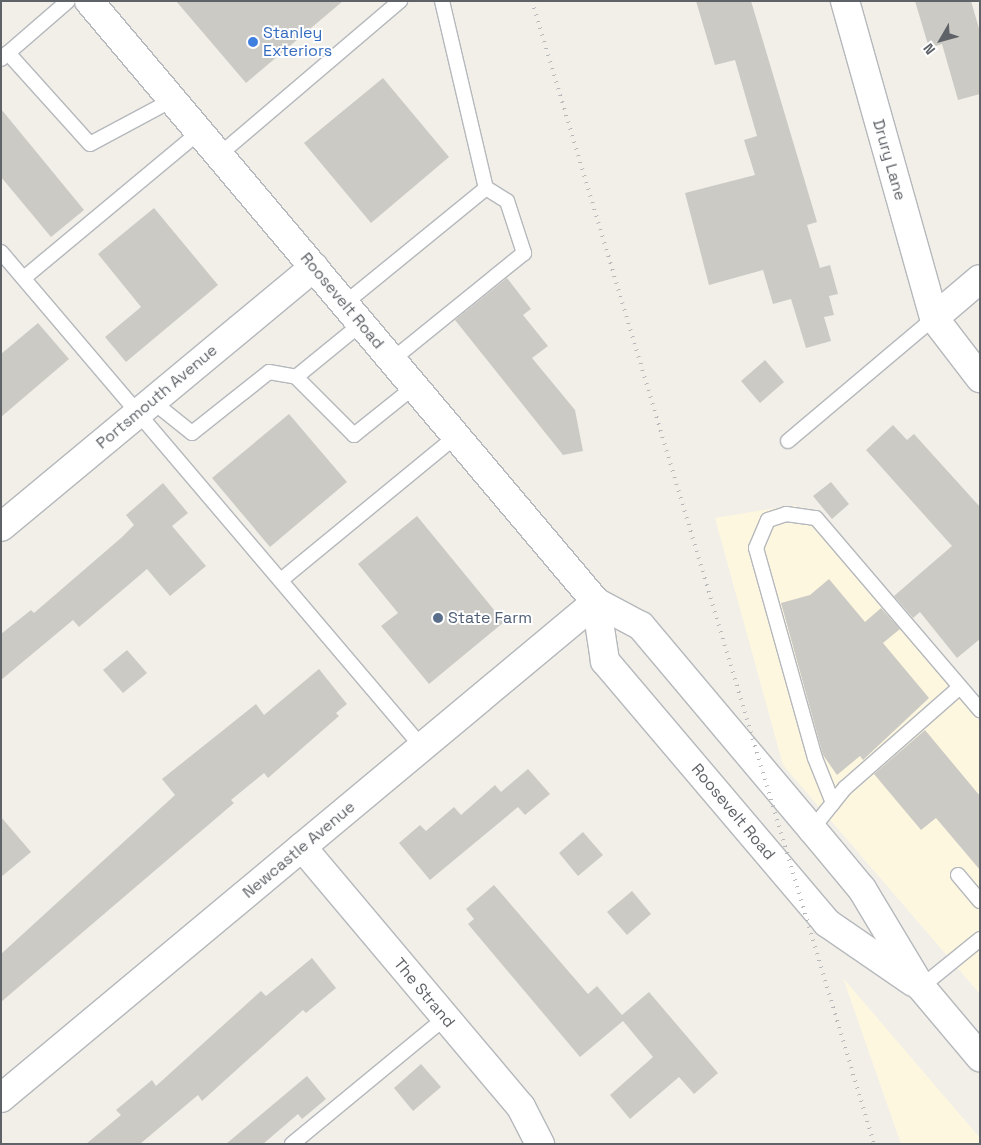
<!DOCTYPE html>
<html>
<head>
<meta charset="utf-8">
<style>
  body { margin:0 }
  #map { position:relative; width:981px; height:1145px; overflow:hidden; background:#f1efe8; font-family:"Space Grotesk",sans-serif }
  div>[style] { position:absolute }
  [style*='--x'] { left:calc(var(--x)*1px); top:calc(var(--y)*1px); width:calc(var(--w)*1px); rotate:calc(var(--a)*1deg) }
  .commercial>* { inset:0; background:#fef7e0 }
  .building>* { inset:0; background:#cccac5 }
  .roads { filter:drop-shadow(1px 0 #b5b8bc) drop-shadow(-1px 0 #b5b8bc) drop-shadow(0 1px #b5b8bc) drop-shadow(0 -1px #b5b8bc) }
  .service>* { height:14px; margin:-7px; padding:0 7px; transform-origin:7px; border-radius:7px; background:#fff }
  .minor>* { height:28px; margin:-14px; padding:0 14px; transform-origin:14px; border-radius:14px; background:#fff }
  .secondary>* { height:28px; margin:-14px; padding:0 14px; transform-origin:14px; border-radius:14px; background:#fff }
  .rail>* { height:4px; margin-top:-2px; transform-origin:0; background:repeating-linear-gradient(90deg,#b6b7b8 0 1px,transparent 0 7px) }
  .dots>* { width:14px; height:14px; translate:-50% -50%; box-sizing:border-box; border:2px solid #fff; border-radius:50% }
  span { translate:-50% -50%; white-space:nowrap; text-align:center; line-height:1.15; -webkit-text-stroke:4px #fff; paint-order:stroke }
  .shop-label { font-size:16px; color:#366cbe }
  .left { translate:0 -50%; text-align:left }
  .street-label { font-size:16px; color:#5f6368 }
  .service-label { font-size:16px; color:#4e5e75 }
  .frame { position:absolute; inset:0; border:2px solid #5f6368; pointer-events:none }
  .north { position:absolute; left:916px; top:15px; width:50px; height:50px; -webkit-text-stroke:4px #fff; paint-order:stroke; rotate:232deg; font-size:14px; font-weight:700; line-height:20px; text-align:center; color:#5f6368 }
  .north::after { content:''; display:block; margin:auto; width:18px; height:22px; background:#5f6368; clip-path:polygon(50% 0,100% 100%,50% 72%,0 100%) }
</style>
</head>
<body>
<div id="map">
  <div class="commercial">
    <div style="clip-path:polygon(795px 505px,980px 722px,980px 994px,783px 765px,715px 518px)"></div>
    <div style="clip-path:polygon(843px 978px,980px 1138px,980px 1144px,901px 1144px)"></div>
  </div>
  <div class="building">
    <div style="clip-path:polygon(176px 1px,343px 1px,246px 83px)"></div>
    <div style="clip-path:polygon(696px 1px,751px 1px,817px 222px,807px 225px,820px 268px,830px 265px,838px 294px,829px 296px,834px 315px,824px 317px,831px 341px,806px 348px,791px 299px,773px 304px,763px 270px,709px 285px,685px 193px,755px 175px,744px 140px,757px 136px,735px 60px,715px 65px)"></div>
    <div style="clip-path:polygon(915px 1px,971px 1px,980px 32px,980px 94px,958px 100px,942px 44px,929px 48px)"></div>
    <div style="clip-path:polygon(383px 78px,449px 157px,371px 223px,304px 143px)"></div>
    <div style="clip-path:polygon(1px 109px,84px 210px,51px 237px,1px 177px)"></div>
    <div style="clip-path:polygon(154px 208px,218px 285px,126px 362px,105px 337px,141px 307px,98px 254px)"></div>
    <div style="clip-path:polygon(507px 278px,531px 309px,523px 315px,548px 346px,532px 358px,575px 410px,583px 451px,563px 455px,455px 320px)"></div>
    <div style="clip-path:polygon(38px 323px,69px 359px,1px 417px,1px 354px)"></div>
    <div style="clip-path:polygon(765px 360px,784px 382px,760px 403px,741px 381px)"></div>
    <div style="clip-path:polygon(289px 414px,347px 482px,270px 547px,212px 478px)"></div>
    <div style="clip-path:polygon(893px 425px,907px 440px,914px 434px,980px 507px,980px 639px,957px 658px,920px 612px,913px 618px,894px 596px,952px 546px,866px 450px)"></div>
    <div style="clip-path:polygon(831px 482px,849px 504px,832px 519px,813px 496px)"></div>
    <div style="clip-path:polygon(163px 483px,188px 513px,172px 526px,206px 566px,170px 596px,147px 569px,79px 627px,73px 620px,1px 680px,1px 634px,31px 610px,34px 613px,121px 538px,134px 525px,126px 515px)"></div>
    <div style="clip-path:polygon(417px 516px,504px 622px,429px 684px,381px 626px,398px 613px,358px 564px)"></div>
    <div style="clip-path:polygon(829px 579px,865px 622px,881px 608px,900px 629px,883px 643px,929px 698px,863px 760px,860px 756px,837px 775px,823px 755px,781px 603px,810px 595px)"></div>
    <div style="clip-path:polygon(127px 650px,147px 673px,123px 693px,103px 670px)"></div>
    <div style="clip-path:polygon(319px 669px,347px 704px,336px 713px,339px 716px,268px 778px,264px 773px,231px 800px,234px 803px,1px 1002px,1px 954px,175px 795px,162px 779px,256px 704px,264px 715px)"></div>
    <div style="clip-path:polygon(925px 730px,980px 796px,980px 870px,936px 818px,921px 830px,874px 774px)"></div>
    <div style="clip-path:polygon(528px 769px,550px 794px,525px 815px,518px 807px,430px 880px,399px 843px,420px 825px,426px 831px,454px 807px,461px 815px,495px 785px,501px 792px)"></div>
    <div style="clip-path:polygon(1px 817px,31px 852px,1px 877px)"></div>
    <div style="clip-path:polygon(583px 832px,603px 855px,578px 876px,559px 853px)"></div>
    <div style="clip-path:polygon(494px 885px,588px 994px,597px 986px,622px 1015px,649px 992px,718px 1073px,694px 1094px,679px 1077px,630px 1119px,610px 1095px,653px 1057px,623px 1021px,580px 1057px,468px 924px,474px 919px,466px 909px)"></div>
    <div style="clip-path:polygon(632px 891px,651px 914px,627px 935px,607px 912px)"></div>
    <div style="clip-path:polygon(312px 958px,336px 988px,306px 1013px,303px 1010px,202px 1101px,198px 1095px,140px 1144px,86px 1144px,121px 1115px,116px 1110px,152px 1080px,156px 1086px,261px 991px,266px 996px)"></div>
    <div style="clip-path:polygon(421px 1064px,441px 1087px,413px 1111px,394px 1088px)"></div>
    <div style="clip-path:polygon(307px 1076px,326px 1099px,302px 1119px,298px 1114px,263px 1144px,226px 1144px)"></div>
  </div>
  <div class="roads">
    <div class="service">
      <div style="--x:442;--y:1;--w:192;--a:76.8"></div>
      <div style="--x:8;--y:53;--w:79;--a:-40.9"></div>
      <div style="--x:1;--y:59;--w:9;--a:-41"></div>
      <div style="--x:8;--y:53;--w:122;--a:48"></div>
      <div style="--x:90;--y:144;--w:93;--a:-28.2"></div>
      <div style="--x:219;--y:155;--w:238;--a:-40.4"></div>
      <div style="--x:1;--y:252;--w:650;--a:49.62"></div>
      <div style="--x:24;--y:278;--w:228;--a:-39.8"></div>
      <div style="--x:344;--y:304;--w:183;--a:-39.2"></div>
      <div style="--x:486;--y:188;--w:25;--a:32"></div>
      <div style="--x:507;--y:201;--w:55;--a:71.9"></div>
      <div style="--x:524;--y:253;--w:170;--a:141"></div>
      <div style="--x:296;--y:377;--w:84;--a:-39.2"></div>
      <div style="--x:152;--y:401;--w:51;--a:38.7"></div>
      <div style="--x:192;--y:433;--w:98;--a:-38.4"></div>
      <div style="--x:269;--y:372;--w:27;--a:10"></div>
      <div style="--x:296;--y:377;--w:82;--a:45"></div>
      <div style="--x:354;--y:435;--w:77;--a:-38.7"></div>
      <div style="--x:788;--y:441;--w:191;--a:-40.1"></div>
      <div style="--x:281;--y:580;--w:227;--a:-39.4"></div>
      <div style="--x:833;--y:803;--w:48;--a:-111.8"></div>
      <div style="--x:815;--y:758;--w:218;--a:-105.7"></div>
      <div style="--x:756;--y:548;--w:30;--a:-67"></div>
      <div style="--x:768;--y:520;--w:19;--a:-18"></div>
      <div style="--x:786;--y:514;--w:30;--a:8"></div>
      <div style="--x:816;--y:518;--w:253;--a:49.5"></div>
      <div style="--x:812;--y:829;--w:53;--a:-51.2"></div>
      <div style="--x:845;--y:788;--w:153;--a:-41.3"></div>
      <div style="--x:958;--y:875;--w:34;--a:50"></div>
      <div style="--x:921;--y:987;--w:76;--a:-39.1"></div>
      <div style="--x:292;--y:1144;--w:198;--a:-39.5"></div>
    </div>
    <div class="minor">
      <div style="--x:845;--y:1;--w:329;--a:74.3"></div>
      <div style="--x:934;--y:318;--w:76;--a:52.5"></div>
      <div style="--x:934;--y:318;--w:60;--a:-40.3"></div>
      <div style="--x:1;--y:527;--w:407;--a:-39.7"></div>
      <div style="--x:302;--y:847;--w:340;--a:49.9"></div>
      <div style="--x:521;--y:1107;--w:42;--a:62.8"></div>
      <div style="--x:1;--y:1098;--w:775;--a:-39.82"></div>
    </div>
    <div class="secondary">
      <div style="--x:89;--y:1;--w:786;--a:49.85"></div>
      <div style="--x:596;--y:602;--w:51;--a:28.1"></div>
      <div style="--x:641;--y:626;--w:265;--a:49.9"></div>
      <div style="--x:812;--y:829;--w:78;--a:50.2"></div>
      <div style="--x:862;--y:889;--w:114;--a:59"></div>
      <div style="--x:921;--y:987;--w:92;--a:49.9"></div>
      <div style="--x:596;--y:602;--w:60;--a:81.3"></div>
      <div style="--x:605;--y:661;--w:343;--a:49.7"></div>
      <div style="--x:827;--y:923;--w:104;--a:34.5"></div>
    </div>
  </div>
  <div class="rail">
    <div style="--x:532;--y:1;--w:1193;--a:73.34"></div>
  </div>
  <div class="dots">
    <div style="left:253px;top:42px;background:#3f7fe0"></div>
    <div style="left:438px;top:618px;background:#5c6f8a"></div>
  </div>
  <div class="shop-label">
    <span class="left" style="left:263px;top:42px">Stanley<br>Exteriors</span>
  </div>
  <div class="street-label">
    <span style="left:889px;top:160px;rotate:74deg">Drury Lane</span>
    <span style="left:342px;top:301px;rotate:50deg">Roosevelt Road</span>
    <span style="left:157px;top:397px;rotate:-40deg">Portsmouth Avenue</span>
    <span style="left:733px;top:812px;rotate:50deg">Roosevelt Road</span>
    <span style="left:299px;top:850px;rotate:-40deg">Newcastle Avenue</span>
    <span style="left:424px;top:993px;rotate:50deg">The Strand</span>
  </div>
  <div class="service-label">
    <span class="left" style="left:448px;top:618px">State Farm</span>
  </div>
  <div class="frame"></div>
  <div class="north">N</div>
</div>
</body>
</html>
